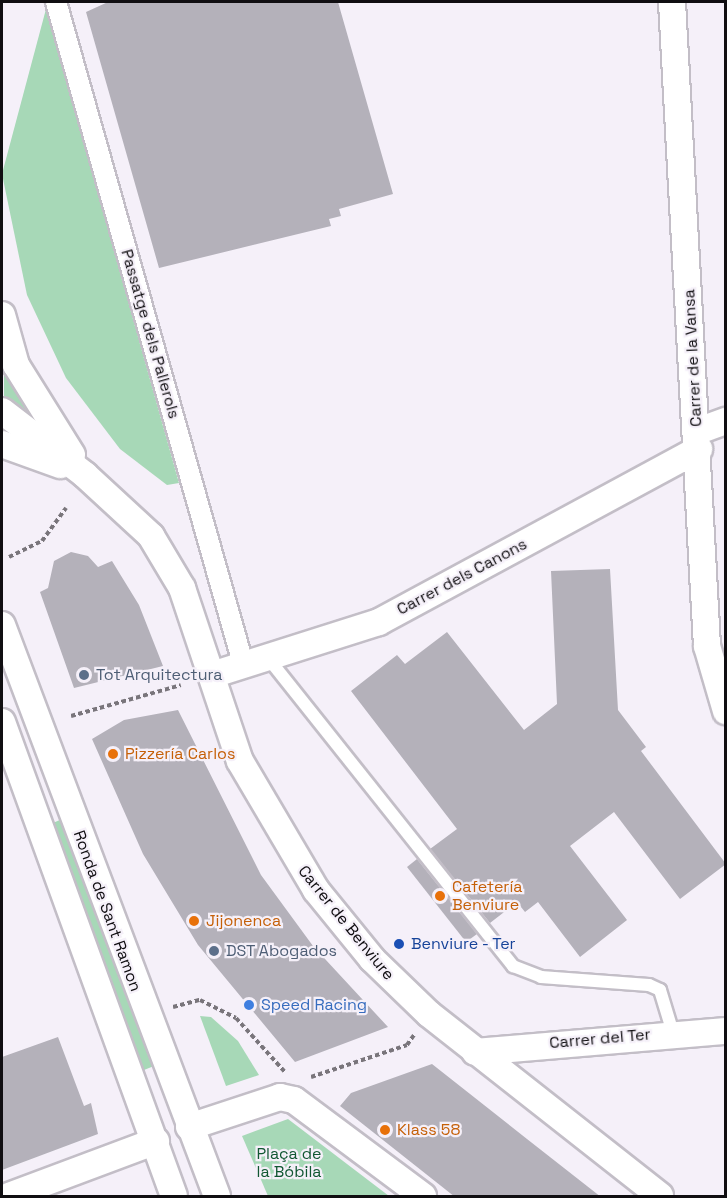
<!DOCTYPE html>
<html>
<head>
<meta charset="utf-8">
<style>
  body { margin:0 }
  #map { position:relative; width:727px; height:1198px; overflow:hidden; background:#f5f0f9; font-family:"Space Grotesk",sans-serif }
  div>[style] { position:absolute }
  [style*='--x'] { left:calc(var(--x)*1px); top:calc(var(--y)*1px); width:calc(var(--w)*1px); rotate:calc(var(--a)*1deg) }
  .green>* { inset:0; background:#a7d8b7 }
  .building>* { inset:0; background:#b4b1ba }
  .path>* { height:4px; margin-top:-2px; transform-origin:0; background:repeating-linear-gradient(90deg,#79757b 0 4.5px,transparent 0 7.5px) }
  .roads { filter:drop-shadow(2px 0 #c3bec7) drop-shadow(-2px 0 #c3bec7) drop-shadow(0 2px #c3bec7) drop-shadow(0 -2px #c3bec7) }
  .service>* { height:12px; margin:-6px; padding:0 6px; transform-origin:6px; border-radius:6px; background:#fff }
  .pedestrian>* { height:20px; margin:-10px; padding:0 10px; transform-origin:10px; border-radius:10px; background:#fff }
  .minor>* { height:26px; margin:-13px; padding:0 13px; transform-origin:13px; border-radius:13px; background:#fff }
  .dots>* { width:16px; height:16px; translate:-50% -50%; box-sizing:border-box; border:3px solid #f5f0f9; border-radius:50% }
  span { translate:-50% -50%; white-space:nowrap; text-align:center; line-height:1.15; -webkit-text-stroke:4.5px #f5f0f9; paint-order:stroke }
  .street-label { font-size:16px; color:#100e11 }
  .service-label { font-size:16px; color:#4e5e75 }
  .left { translate:0 -50%; text-align:left }
  .food-label { font-size:16px; color:#c56008 }
  .transit-label { font-size:16px; color:#164399 }
  .shop-label { font-size:16px; color:#366cbe }
  .park-label { font-size:16px; color:#115732 }
  .frame { position:absolute; inset:0; border:3px solid #100e11; pointer-events:none }
</style>
</head>
<body>
<div id="map">
  <div class="green">
    <div style="clip-path:polygon(46px 9px,179px 483px,167px 485px,120px 449px,66px 378px,27px 295px,2px 174px)"></div>
    <div style="clip-path:polygon(4px 352px,42px 427px,4px 400px)"></div>
    <div style="clip-path:polygon(62px 819px,154px 1066px,144px 1070px,53px 823px)"></div>
    <div style="clip-path:polygon(200px 1016px,211px 1017px,238px 1041px,259px 1075px,226px 1086px)"></div>
    <div style="clip-path:polygon(288px 1119px,389px 1196px,268px 1196px,242px 1136px)"></div>
  </div>
  <div class="building">
    <div style="clip-path:polygon(108px 2px,338px 2px,393px 194px,339px 209px,341px 216px,329px 219px,331px 226px,159px 268px,86px 12px)"></div>
    <div style="clip-path:polygon(71px 552px,88px 556px,98px 567px,112px 561px,139px 605px,163px 666px,74px 688px,40px 592px,48px 588px,54px 561px)"></div>
    <div style="clip-path:polygon(610px 569px,618px 710px,646px 747px,641px 751px,726px 864px,680px 899px,614px 812px,570px 846px,627px 920px,580px 957px,538px 902px,525px 912px,517px 902px,490px 923px,430px 849px,457px 829px,351px 691px,397px 655px,405px 664px,447px 632px,524px 730px,557px 704px,551px 571px)"></div>
    <div style="clip-path:polygon(178px 710px,261px 875px,313px 946px,388px 1027px,295px 1062px,198px 945px,143px 854px,92px 739px,124px 720px)"></div>
    <div style="clip-path:polygon(417px 859px,477px 934px,466px 942px,407px 867px)"></div>
    <div style="clip-path:polygon(58px 1037px,84px 1106px,91px 1103px,98px 1134px,2px 1170px,2px 1057px)"></div>
    <div style="clip-path:polygon(432px 1064px,527px 1139px,601px 1197px,455px 1197px,340px 1106px,351px 1093px)"></div>
  </div>
  <div class="path">
    <div style="--x:9;--y:557;--w:37;--a:-26"></div>
    <div style="--x:42;--y:541;--w:41;--a:-54"></div>
    <div style="--x:71;--y:716;--w:114;--a:-15.7"></div>
    <div style="--x:173;--y:1007;--w:28;--a:-15"></div>
    <div style="--x:200;--y:1000;--w:40;--a:26.6"></div>
    <div style="--x:236;--y:1018;--w:72;--a:47.8"></div>
    <div style="--x:311;--y:1077;--w:101;--a:-18.4"></div>
    <div style="--x:407;--y:1045;--w:12;--a:-55"></div>
  </div>
  <div class="roads">
    <div class="service">
      <div style="--x:268;--y:658;--w:394;--a:51.5"></div>
      <div style="--x:513;--y:966;--w:30;--a:21"></div>
      <div style="--x:541;--y:977;--w:108;--a:4.2"></div>
      <div style="--x:649;--y:985;--w:12;--a:24"></div>
      <div style="--x:660;--y:990;--w:45;--a:73.2"></div>
    </div>
    <div class="pedestrian">
      <div style="--x:56;--y:2;--w:691;--a:74.21"></div>
    </div>
    <div class="minor">
      <div style="--x:672;--y:2;--w:645;--a:86.89"></div>
      <div style="--x:707;--y:646;--w:68;--a:73.7"></div>
      <div style="--x:2;--y:315;--w:52;--a:74.4"></div>
      <div style="--x:16;--y:365;--w:106;--a:58.1"></div>
      <div style="--x:2;--y:411;--w:105;--a:37.6"></div>
      <div style="--x:85;--y:475;--w:90;--a:42.7"></div>
      <div style="--x:151;--y:536;--w:61;--a:59.2"></div>
      <div style="--x:182;--y:588;--w:182;--a:71.5"></div>
      <div style="--x:240;--y:761;--w:150;--a:59.5"></div>
      <div style="--x:316;--y:890;--w:89;--a:50.9"></div>
      <div style="--x:372;--y:959;--w:79;--a:44"></div>
      <div style="--x:429;--y:1014;--w:294;--a:38.2"></div>
      <div style="--x:698;--y:431;--w:30;--a:-20"></div>
      <div style="--x:2;--y:444;--w:62;--a:19.9"></div>
      <div style="--x:2;--y:625;--w:610;--a:69.37"></div>
      <div style="--x:212;--y:675;--w:175;--a:-17.6"></div>
      <div style="--x:379;--y:622;--w:364;--a:-28.4"></div>
      <div style="--x:2;--y:722;--w:504;--a:70.06"></div>
      <div style="--x:475;--y:1052;--w:252;--a:-4.8"></div>
      <div style="--x:189;--y:1127;--w:96;--a:-18.2"></div>
      <div style="--x:280;--y:1097;--w:14;--a:12"></div>
      <div style="--x:294;--y:1100;--w:161;--a:36.7"></div>
      <div style="--x:9;--y:1196;--w:157;--a:-20.5"></div>
    </div>
  </div>
  <div class="dots">
    <div style="left:84px;top:675px;background:#5c6f8a"></div>
    <div style="left:113px;top:754px;background:#e8710a"></div>
    <div style="left:440px;top:896px;background:#e8710a"></div>
    <div style="left:194px;top:921px;background:#e8710a"></div>
    <div style="left:399px;top:944px;background:#1a4fb4"></div>
    <div style="left:214px;top:951px;background:#5c6f8a"></div>
    <div style="left:249px;top:1005px;background:#3f7fe0"></div>
    <div style="left:385px;top:1130px;background:#e8710a"></div>
  </div>
  <div class="street-label">
    <span style="left:150px;top:334px;rotate:74deg">Passatge dels Pallerols</span>
    <span style="left:693px;top:358px;rotate:-93deg">Carrer de la Vansa</span>
    <span style="left:462px;top:577px;rotate:-28deg">Carrer dels Canons</span>
    <span style="left:107px;top:911px;rotate:70deg">Ronda de Sant Ramon</span>
    <span style="left:346px;top:923px;rotate:51deg">Carrer de Benviure</span>
    <span style="left:600px;top:1039px;rotate:-5deg">Carrer del Ter</span>
  </div>
  <div class="service-label">
    <span class="left" style="left:96px;top:675px">Tot Arquitectura</span>
    <span class="left" style="left:226px;top:951px">DST Abogados</span>
  </div>
  <div class="food-label">
    <span class="left" style="left:125px;top:754px">Pizzería Carlos</span>
    <span class="left" style="left:452px;top:896px">Cafetería<br>Benviure</span>
    <span class="left" style="left:206px;top:921px">Jijonenca</span>
    <span class="left" style="left:397px;top:1130px">Klass 58</span>
  </div>
  <div class="transit-label">
    <span class="left" style="left:411px;top:944px">Benviure - Ter</span>
  </div>
  <div class="shop-label">
    <span class="left" style="left:261px;top:1005px">Speed Racing</span>
  </div>
  <div class="park-label">
    <span style="left:289px;top:1163px">Plaça de<br>la Bóbila</span>
  </div>
  <div class="frame"></div>
</div>
</body>
</html>
